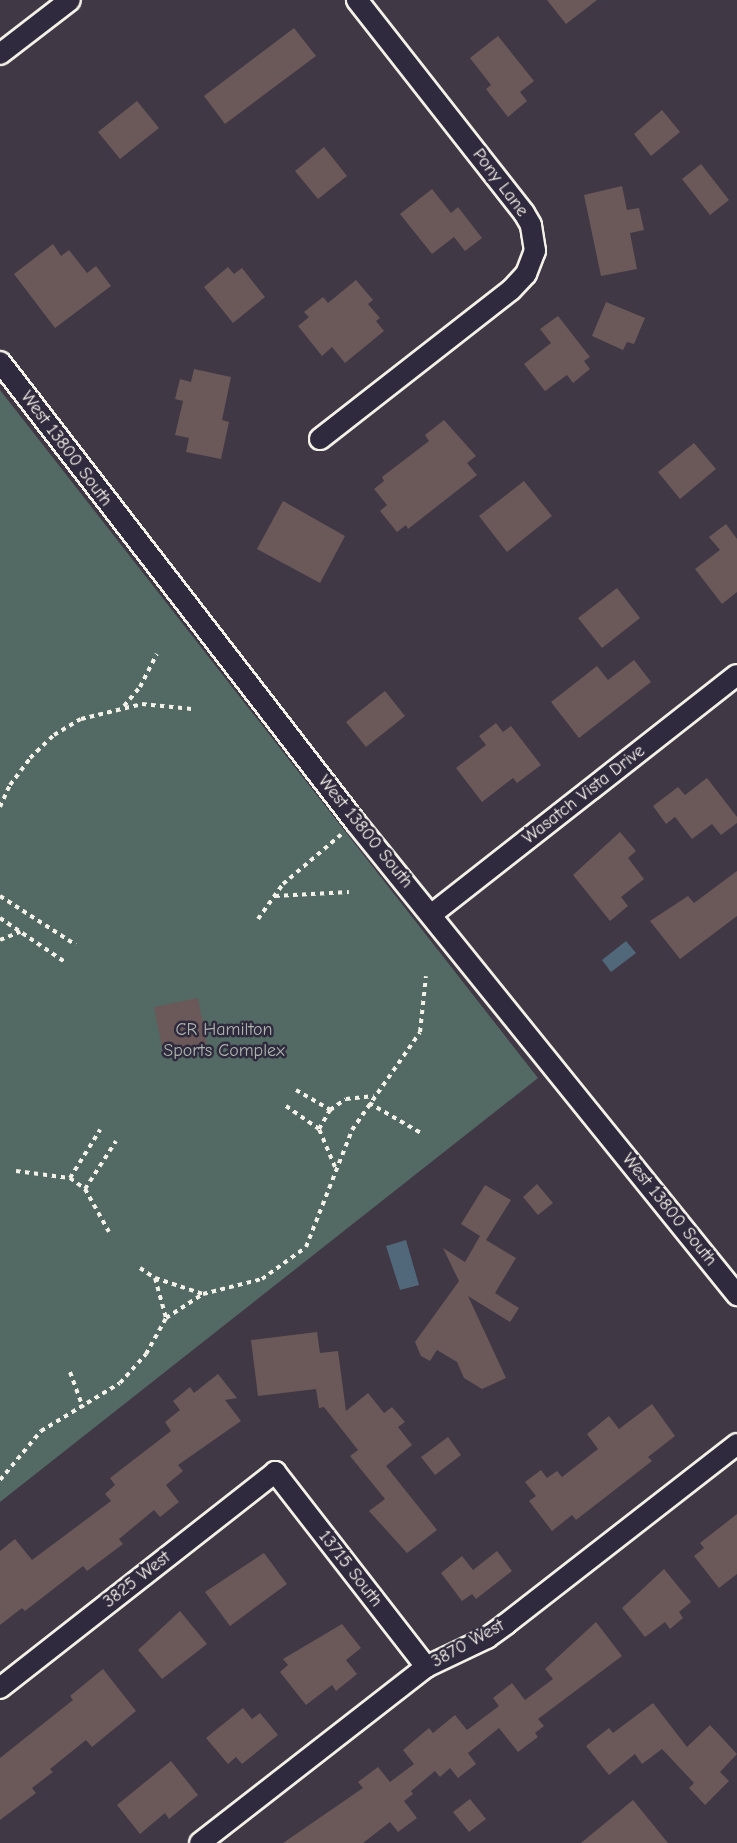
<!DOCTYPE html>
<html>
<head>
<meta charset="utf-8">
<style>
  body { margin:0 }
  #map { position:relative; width:737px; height:1843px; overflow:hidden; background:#413845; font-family:"Comic Neue",sans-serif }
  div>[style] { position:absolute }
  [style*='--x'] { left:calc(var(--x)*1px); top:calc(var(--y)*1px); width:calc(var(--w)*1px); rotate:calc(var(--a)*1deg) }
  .green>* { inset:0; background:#536964 }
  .water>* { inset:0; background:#50687a }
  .building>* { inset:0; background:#6a5958 }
  .path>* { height:4px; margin-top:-2px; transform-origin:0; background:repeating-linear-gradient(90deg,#f4f1e8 0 4.5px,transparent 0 9px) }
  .roads { filter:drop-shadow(2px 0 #f4f1e8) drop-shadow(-2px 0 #f4f1e8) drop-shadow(0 2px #f4f1e8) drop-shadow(0 -2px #f4f1e8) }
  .minor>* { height:20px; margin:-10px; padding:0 10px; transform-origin:10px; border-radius:10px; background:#2f2a3d }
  span { translate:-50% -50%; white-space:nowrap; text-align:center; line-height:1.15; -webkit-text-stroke:5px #2f2a3d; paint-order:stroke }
  .street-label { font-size:18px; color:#f4f1e8 }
  .park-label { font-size:18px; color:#acb4ad }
</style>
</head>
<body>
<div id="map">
  <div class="green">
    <div style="clip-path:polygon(0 390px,538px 1078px,0 1502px)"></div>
  </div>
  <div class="water">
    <div style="clip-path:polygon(626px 941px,636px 953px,611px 972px,602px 960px)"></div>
    <div style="clip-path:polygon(406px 1240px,419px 1285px,400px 1290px,386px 1246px)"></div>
  </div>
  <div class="building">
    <div style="clip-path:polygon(547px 0,597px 0,566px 24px)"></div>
    <div style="clip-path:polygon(294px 28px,316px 56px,225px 124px,204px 96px)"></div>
    <div style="clip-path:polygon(498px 36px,534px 81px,520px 92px,527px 101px,508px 117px,486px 89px,491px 85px,470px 58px)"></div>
    <div style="clip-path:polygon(137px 101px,159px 128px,120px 159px,98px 132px)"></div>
    <div style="clip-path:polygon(662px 110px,680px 132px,651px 156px,634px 134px)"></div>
    <div style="clip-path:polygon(324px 147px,347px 176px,318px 199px,295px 171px)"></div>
    <div style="clip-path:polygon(701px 164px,729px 200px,710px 215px,682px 179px)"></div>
    <div style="clip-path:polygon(622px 186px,627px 210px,639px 208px,644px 230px,630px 233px,637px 269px,601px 276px,584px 195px)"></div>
    <div style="clip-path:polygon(432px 189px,451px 213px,458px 207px,482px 238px,465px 251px,454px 237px,432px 254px,400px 214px)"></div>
    <div style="clip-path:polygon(53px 244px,61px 256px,69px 250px,87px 273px,96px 266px,111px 286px,55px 328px,14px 274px)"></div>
    <div style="clip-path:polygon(228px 267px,234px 274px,242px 268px,265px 297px,233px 323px,204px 287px)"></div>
    <div style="clip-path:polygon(356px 280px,373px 300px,368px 304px,380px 318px,376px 321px,384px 331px,345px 363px,332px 347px,322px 356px,298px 326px,309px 317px,304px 312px,323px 297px,328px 303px)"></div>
    <div style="clip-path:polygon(606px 302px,645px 318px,634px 344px,627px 342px,623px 350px,592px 336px)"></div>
    <div style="clip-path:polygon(558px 316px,590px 357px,584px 361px,590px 369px,573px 383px,567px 375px,545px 391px,524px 364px,551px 343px,540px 329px)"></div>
    <div style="clip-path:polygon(194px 369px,231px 377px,222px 420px,229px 422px,221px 459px,186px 452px,189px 438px,175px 435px,183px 401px,175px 399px,180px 379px,191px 382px)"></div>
    <div style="clip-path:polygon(444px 420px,476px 456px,467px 463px,477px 475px,408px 529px,406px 525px,397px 532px,380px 511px,387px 505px,374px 489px,384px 481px,382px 477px,429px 441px,425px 435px)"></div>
    <div style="clip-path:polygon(694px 443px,716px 469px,680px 499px,658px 472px)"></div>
    <div style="clip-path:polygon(524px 481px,552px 516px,507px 552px,479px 516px)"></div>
    <div style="clip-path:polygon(283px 501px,345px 536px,320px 583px,257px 549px)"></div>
    <div style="clip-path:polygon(726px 524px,737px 539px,737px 592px,722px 604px,695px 569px,720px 550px,709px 537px)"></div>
    <div style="clip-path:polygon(617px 588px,640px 618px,602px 648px,578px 618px)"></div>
    <div style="clip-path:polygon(634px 660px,651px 682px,579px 738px,551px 702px,597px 666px,608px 680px)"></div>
    <div style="clip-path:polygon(385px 691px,405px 716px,366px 747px,346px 722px)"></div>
    <div style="clip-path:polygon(496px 723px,503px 732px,511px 726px,541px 765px,517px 783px,513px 778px,482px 802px,456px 768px,486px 745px,479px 736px)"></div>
    <div style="clip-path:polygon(707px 778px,737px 817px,737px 823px,721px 835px,712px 824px,692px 839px,675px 817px,666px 824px,653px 806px,678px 787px,685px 795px)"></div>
    <div style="clip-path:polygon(620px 832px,636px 851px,628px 858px,644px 879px,621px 897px,628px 906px,610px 921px,573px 875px)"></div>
    <div style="clip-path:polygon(737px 871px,737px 916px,680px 959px,650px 921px,688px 896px,694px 903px)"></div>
    <div style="clip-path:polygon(198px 998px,207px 1044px,163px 1052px,154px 1007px)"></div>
    <div style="clip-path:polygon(537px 1184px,553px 1203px,538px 1215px,523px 1197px)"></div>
    <div style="clip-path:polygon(485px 1185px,511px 1200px,486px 1240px,516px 1258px,495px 1293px,519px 1308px,510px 1322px,468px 1296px,506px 1378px,482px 1389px,464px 1378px,457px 1362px,437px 1350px,430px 1361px,421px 1356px,415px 1342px,459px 1281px,443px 1248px,465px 1262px,480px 1236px,461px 1224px)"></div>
    <div style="clip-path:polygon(317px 1332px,320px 1353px,338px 1351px,346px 1411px,368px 1393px,384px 1413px,392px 1407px,405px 1422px,398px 1427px,412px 1445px,386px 1466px,437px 1530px,407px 1553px,369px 1511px,385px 1499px,350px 1456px,358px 1450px,324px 1407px,319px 1408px,316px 1389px,258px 1396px,251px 1340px)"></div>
    <div style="clip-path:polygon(218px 1374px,237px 1398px,225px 1400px,241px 1421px,178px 1465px,183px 1471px,166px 1485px,179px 1502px,160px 1517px,154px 1510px,119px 1539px,123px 1544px,87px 1571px,83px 1566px,25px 1611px,22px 1608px,0 1625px,0 1551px,15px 1539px,32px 1560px,111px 1501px,105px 1494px,115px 1485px,110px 1478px,171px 1431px,165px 1422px,180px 1410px,173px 1401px,190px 1387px,194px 1393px)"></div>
    <div style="clip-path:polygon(652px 1404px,675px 1436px,648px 1457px,652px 1461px,576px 1520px,572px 1515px,552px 1531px,529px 1501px,536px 1496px,525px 1482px,541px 1470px,547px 1478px,557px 1471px,562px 1477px,598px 1449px,587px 1434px,609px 1416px,619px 1429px)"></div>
    <div style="clip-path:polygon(448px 1437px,461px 1455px,435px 1475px,421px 1457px)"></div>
    <div style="clip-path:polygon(737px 1514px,737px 1574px,719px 1588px,694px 1556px,704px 1548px,700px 1543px)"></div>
    <div style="clip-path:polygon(497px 1551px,512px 1571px,476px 1599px,472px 1594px,462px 1601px,441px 1573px,462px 1556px,473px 1570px)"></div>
    <div style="clip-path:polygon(264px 1553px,287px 1584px,230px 1626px,205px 1592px)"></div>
    <div style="clip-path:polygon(664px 1569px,691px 1602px,679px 1612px,683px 1618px,670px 1629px,665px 1622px,645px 1637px,622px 1608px)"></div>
    <div style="clip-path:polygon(180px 1611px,207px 1644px,162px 1679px,138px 1650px)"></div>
    <div style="clip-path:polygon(596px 1622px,622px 1656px,538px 1719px,544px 1726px,535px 1733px,538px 1737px,518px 1752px,499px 1728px,468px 1753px,476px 1764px,458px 1778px,450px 1768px,440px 1777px,435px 1771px,411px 1791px,413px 1794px,404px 1801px,417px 1818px,398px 1832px,390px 1822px,363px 1843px,283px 1843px,363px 1788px,358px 1782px,378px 1767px,390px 1782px,414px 1764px,403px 1750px,429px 1728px,433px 1733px,455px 1715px,467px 1730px,499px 1706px,493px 1698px,512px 1683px,525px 1700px,553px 1679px,545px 1669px)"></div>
    <div style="clip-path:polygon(342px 1624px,361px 1648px,346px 1660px,357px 1674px,336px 1691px,332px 1685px,306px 1705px,280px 1672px,288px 1665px,283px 1659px)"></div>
    <div style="clip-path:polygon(103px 1669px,136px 1711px,92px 1747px,86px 1740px,50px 1769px,53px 1772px,32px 1788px,36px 1793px,0 1820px,0 1758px,73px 1700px,70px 1696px)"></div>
    <div style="clip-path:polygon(653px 1703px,687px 1747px,710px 1725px,737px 1754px,720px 1772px,729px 1781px,705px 1805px,689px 1788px,694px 1783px,662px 1749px,642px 1764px,635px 1754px,609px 1775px,586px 1746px,609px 1728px,613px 1733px)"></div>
    <div style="clip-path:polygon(243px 1708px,252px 1719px,260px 1713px,278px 1735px,242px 1764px,236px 1757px,228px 1764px,206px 1738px)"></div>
    <div style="clip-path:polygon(171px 1761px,198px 1795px,169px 1819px,165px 1813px,140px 1834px,117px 1805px)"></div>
    <div style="clip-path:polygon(470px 1799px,486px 1819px,469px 1832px,453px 1812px)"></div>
    <div style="clip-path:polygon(633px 1800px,668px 1843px,581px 1843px)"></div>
  </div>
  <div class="path">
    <div style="--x:124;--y:706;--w:25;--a:-50"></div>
    <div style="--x:140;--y:687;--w:37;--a:-63"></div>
    <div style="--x:0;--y:807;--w:24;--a:-66"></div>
    <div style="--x:10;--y:785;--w:34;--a:-53"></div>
    <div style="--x:30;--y:758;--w:33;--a:-44"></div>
    <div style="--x:54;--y:735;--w:31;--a:-31"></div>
    <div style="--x:81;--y:719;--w:63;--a:-13.8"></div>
    <div style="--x:142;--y:704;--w:50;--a:5.7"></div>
    <div style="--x:0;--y:896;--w:90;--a:32.8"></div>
    <div style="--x:275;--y:896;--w:74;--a:-3.1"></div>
    <div style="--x:0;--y:918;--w:78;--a:34.1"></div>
    <div style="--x:258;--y:919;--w:43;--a:-54.5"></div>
    <div style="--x:283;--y:884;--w:79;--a:-40.4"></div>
    <div style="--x:0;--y:940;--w:22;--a:-22"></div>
    <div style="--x:296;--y:1090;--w:39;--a:30"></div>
    <div style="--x:369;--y:1103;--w:60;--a:30"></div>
    <div style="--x:286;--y:1106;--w:40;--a:34.9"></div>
    <div style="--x:335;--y:1167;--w:41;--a:-112.8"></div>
    <div style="--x:319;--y:1129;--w:22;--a:-60"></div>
    <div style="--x:330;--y:1110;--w:19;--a:-35"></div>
    <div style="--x:346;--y:1099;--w:28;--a:-6"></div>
    <div style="--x:16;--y:1171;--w:54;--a:7.4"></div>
    <div style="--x:70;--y:1178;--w:19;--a:36"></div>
    <div style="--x:85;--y:1189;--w:49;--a:60.8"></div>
    <div style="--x:70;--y:1178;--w:57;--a:-58"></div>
    <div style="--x:85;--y:1189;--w:57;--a:-57.1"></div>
    <div style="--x:140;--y:1268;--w:18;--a:34"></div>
    <div style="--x:155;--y:1278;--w:41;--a:74.6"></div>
    <div style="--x:155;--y:1278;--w:51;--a:18.4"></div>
    <div style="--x:70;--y:1372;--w:38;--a:70"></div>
    <div style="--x:0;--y:1480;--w:64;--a:-50.1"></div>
    <div style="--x:41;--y:1431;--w:92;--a:-31.3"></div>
    <div style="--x:120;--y:1383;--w:39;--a:-48"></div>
    <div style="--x:146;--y:1354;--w:41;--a:-60.9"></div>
    <div style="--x:166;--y:1318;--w:44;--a:-33"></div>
    <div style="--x:203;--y:1294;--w:61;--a:-14.3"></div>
    <div style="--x:262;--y:1279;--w:54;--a:-36"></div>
    <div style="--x:306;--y:1247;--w:126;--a:-68.5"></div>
    <div style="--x:352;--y:1130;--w:119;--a:-55.2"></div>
    <div style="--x:420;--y:1032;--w:56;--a:-83.9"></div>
  </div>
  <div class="roads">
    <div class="minor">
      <div style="--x:0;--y:54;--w:88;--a:-37.6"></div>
      <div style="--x:0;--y:362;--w:582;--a:52.32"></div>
      <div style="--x:356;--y:823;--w:607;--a:51.09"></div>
      <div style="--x:320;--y:439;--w:242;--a:-38"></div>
      <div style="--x:511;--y:290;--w:22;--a:-47"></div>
      <div style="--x:526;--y:274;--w:25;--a:-69"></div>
      <div style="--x:535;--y:251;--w:26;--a:-99"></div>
      <div style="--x:531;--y:225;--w:14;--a:-120"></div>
      <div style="--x:524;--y:213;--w:271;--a:-128.1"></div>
      <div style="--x:432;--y:914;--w:387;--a:-38.1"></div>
      <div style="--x:0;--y:1688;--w:350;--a:-38.1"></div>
      <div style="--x:275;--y:1472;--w:247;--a:52.2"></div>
      <div style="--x:200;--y:1843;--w:286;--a:-37.9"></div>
      <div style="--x:426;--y:1667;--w:68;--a:-25.4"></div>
      <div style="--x:487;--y:1638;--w:24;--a:-36"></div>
      <div style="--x:506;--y:1624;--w:293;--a:-37.9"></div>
    </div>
  </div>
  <div class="street-label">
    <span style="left:500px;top:183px;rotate:53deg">Pony Lane</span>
    <span style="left:66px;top:449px;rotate:53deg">West 13800 South</span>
    <span style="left:584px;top:795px;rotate:-38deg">Wasatch Vista Drive</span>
    <span style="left:365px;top:832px;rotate:51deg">West 13800 South</span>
    <span style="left:669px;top:1210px;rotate:51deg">West 13800 South</span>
    <span style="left:350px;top:1569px;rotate:52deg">13715 South</span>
    <span style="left:137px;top:1580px;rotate:-38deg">3825 West</span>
    <span style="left:468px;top:1644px;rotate:-29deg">3870 West</span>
  </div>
  <div class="park-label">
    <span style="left:224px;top:1041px">CR Hamilton<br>Sports Complex</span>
  </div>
</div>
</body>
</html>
